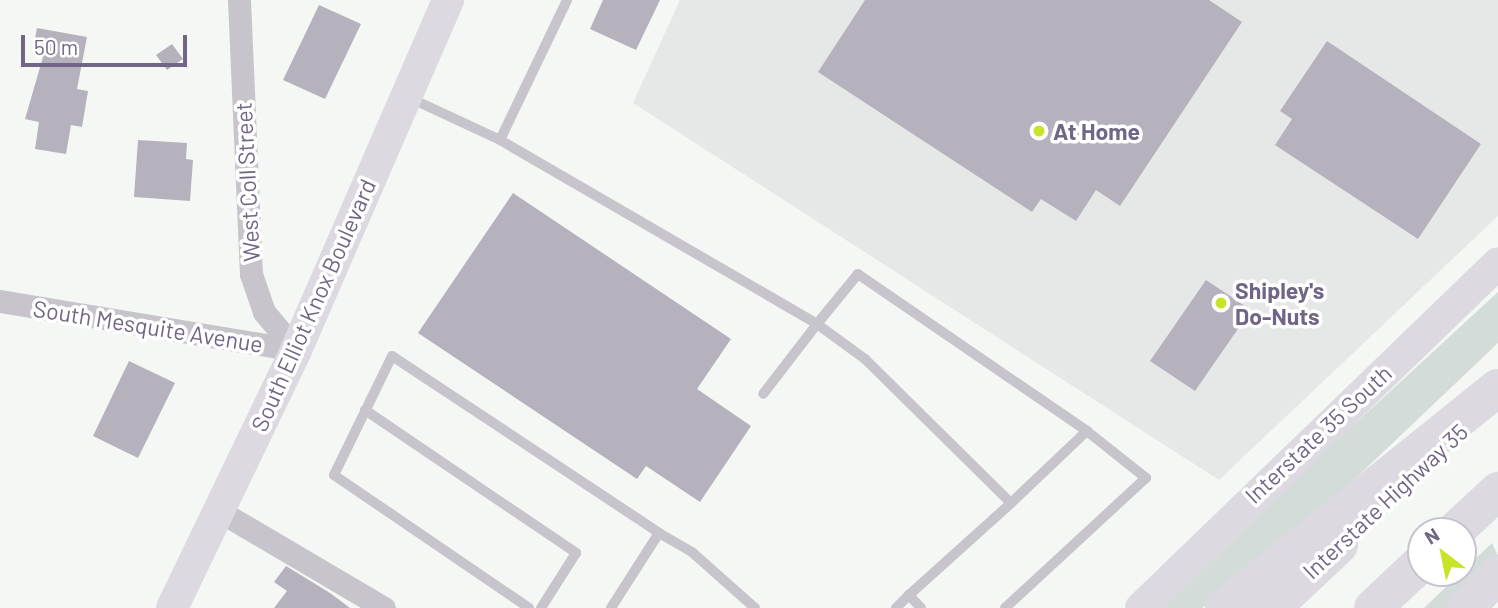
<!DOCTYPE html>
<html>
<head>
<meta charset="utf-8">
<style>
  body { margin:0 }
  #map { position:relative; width:1498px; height:608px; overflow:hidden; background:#f4f7f4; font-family:Barlow,sans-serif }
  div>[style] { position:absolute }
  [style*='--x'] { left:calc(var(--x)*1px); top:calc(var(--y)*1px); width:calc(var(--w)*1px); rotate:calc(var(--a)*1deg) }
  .built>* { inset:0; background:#e6e8e7 }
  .green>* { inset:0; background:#d3dcd8 }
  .building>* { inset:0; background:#b5b2bd }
  .service>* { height:10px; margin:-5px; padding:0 5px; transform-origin:5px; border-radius:5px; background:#c7c4cb }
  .minor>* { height:23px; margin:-11.5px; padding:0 11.5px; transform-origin:11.5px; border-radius:11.5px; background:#c7c4cb }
  .secondary>* { height:32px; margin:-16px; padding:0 16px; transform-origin:16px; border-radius:16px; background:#dcd9e1 }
  .motorway>* { height:38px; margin:-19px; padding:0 19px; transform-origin:19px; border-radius:19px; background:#dcd9e1 }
  .dots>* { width:19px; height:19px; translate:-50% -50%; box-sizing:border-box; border:4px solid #fff; border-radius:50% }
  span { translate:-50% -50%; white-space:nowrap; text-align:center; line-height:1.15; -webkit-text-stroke:7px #fff; paint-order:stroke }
  .poi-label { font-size:23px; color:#716685; font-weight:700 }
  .left { translate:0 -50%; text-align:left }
  .street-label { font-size:23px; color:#716685 }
  .north { position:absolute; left:1407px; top:517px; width:70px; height:70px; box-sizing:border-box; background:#fff; border:2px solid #c6c2ce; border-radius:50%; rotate:328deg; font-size:19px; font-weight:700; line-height:28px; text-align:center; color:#716685 }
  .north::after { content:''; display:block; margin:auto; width:24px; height:32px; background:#c9e427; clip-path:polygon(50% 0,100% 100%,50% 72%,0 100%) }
  .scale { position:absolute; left:21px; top:35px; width:166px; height:32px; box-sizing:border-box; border:4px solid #716685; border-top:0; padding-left:9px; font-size:21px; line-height:24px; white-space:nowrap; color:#716685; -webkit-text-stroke:5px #fff; paint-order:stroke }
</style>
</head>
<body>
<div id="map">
  <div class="built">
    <div style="clip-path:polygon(680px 0,1498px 0,1498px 216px,1219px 480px,633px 103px)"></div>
  </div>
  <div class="green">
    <div style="clip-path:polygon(1498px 292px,1498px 343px,1360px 474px,1202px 608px,1155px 608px)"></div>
    <div style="clip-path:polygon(1492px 543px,1498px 556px,1449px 608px,1424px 608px)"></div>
  </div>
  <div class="building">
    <div style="clip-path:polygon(603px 0,660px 0,636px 50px,590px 29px)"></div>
    <div style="clip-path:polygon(865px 0,1209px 0,1242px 22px,1120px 206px,1096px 190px,1076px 221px,1041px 199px,1032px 212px,818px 72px)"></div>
    <div style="clip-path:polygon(319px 5px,361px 24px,325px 99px,283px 80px)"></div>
    <div style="clip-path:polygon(37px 28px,87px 37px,77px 89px,88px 91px,82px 127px,71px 125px,66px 154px,35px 149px,39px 122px,25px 119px,45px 50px,33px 48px)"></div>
    <div style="clip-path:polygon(1327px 41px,1481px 144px,1418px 239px,1275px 145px,1292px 119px,1280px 111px)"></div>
    <div style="clip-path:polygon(172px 44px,183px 59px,167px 70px,156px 55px)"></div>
    <div style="clip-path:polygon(138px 140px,187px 143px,186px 159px,193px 160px,190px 201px,134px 197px)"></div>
    <div style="clip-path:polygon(513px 193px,731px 339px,697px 389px,751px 426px,700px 502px,646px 466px,637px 479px,418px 333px)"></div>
    <div style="clip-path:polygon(1206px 280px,1251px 310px,1195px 391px,1150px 361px)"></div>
    <div style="clip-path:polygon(129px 361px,175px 383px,138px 458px,93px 436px)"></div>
    <div style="clip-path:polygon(286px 566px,330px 593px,350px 608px,274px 608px,287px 591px,274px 582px)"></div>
  </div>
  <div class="service">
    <div style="--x:410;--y:98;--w:99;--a:25"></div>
    <div style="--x:500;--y:140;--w:367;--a:30.1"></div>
    <div style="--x:817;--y:324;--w:88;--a:127.6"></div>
    <div style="--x:500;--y:140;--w:155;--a:-64.4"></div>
    <div style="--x:365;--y:410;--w:255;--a:34.1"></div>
    <div style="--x:576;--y:553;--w:65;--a:122.5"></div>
    <div style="--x:529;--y:608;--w:236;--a:-145.7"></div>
    <div style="--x:334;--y:475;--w:132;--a:-64"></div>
    <div style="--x:392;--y:356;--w:320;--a:33.5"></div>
    <div style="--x:611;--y:608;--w:89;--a:-57.4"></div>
    <div style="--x:659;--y:533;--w:39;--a:30"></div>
    <div style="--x:693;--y:553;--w:83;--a:41.6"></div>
    <div style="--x:896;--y:608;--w:18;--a:-45"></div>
    <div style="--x:921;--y:608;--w:18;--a:-133"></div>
    <div style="--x:909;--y:595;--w:137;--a:-42"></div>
    <div style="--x:1011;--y:503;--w:105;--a:-43.5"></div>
    <div style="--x:1087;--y:431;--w:278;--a:-145.6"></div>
    <div style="--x:858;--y:274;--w:65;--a:129.4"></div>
    <div style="--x:817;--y:324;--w:59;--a:36.1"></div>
    <div style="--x:865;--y:359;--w:205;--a:44.6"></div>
    <div style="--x:1005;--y:608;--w:192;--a:-42.7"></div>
    <div style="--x:1146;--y:478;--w:75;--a:-141.5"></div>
  </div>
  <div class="minor">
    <div style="--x:239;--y:0;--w:274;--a:87.5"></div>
    <div style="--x:251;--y:274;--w:40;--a:71.1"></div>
    <div style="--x:264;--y:312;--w:50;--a:49.9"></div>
    <div style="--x:0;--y:301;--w:300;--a:9.4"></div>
    <div style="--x:221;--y:512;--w:189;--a:30.5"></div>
  </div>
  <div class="secondary">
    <div style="--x:172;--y:608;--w:286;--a:-64.3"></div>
    <div style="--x:296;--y:350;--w:382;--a:-66.5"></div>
    <div style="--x:1141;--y:608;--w:496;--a:-44"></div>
  </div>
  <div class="motorway">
    <div style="--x:1455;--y:531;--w:59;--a:-42.9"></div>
    <div style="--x:1224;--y:608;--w:351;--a:-38.8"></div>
    <div style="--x:1272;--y:608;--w:92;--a:-43.2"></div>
    <div style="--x:1373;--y:608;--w:66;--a:-43.2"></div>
    <div style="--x:1466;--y:608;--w:47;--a:-46.7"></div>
  </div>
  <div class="dots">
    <div style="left:1039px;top:131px;background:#c9e427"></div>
    <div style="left:1221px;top:303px;background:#c9e427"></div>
  </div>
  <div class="poi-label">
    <span class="left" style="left:1053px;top:131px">At Home</span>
    <span class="left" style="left:1235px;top:303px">Shipley's<br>Do-Nuts</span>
  </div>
  <div class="street-label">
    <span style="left:247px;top:182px;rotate:-93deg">West Coll Street</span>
    <span style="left:313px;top:305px;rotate:-66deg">South Elliot Knox Boulevard</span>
    <span style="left:148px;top:326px;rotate:9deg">South Mesquite Avenue</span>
    <span style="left:1318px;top:434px;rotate:-43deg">Interstate 35 South</span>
    <span style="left:1385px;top:501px;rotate:-43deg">Interstate Highway 35</span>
  </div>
  <div class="north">N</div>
  <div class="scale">50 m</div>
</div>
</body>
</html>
